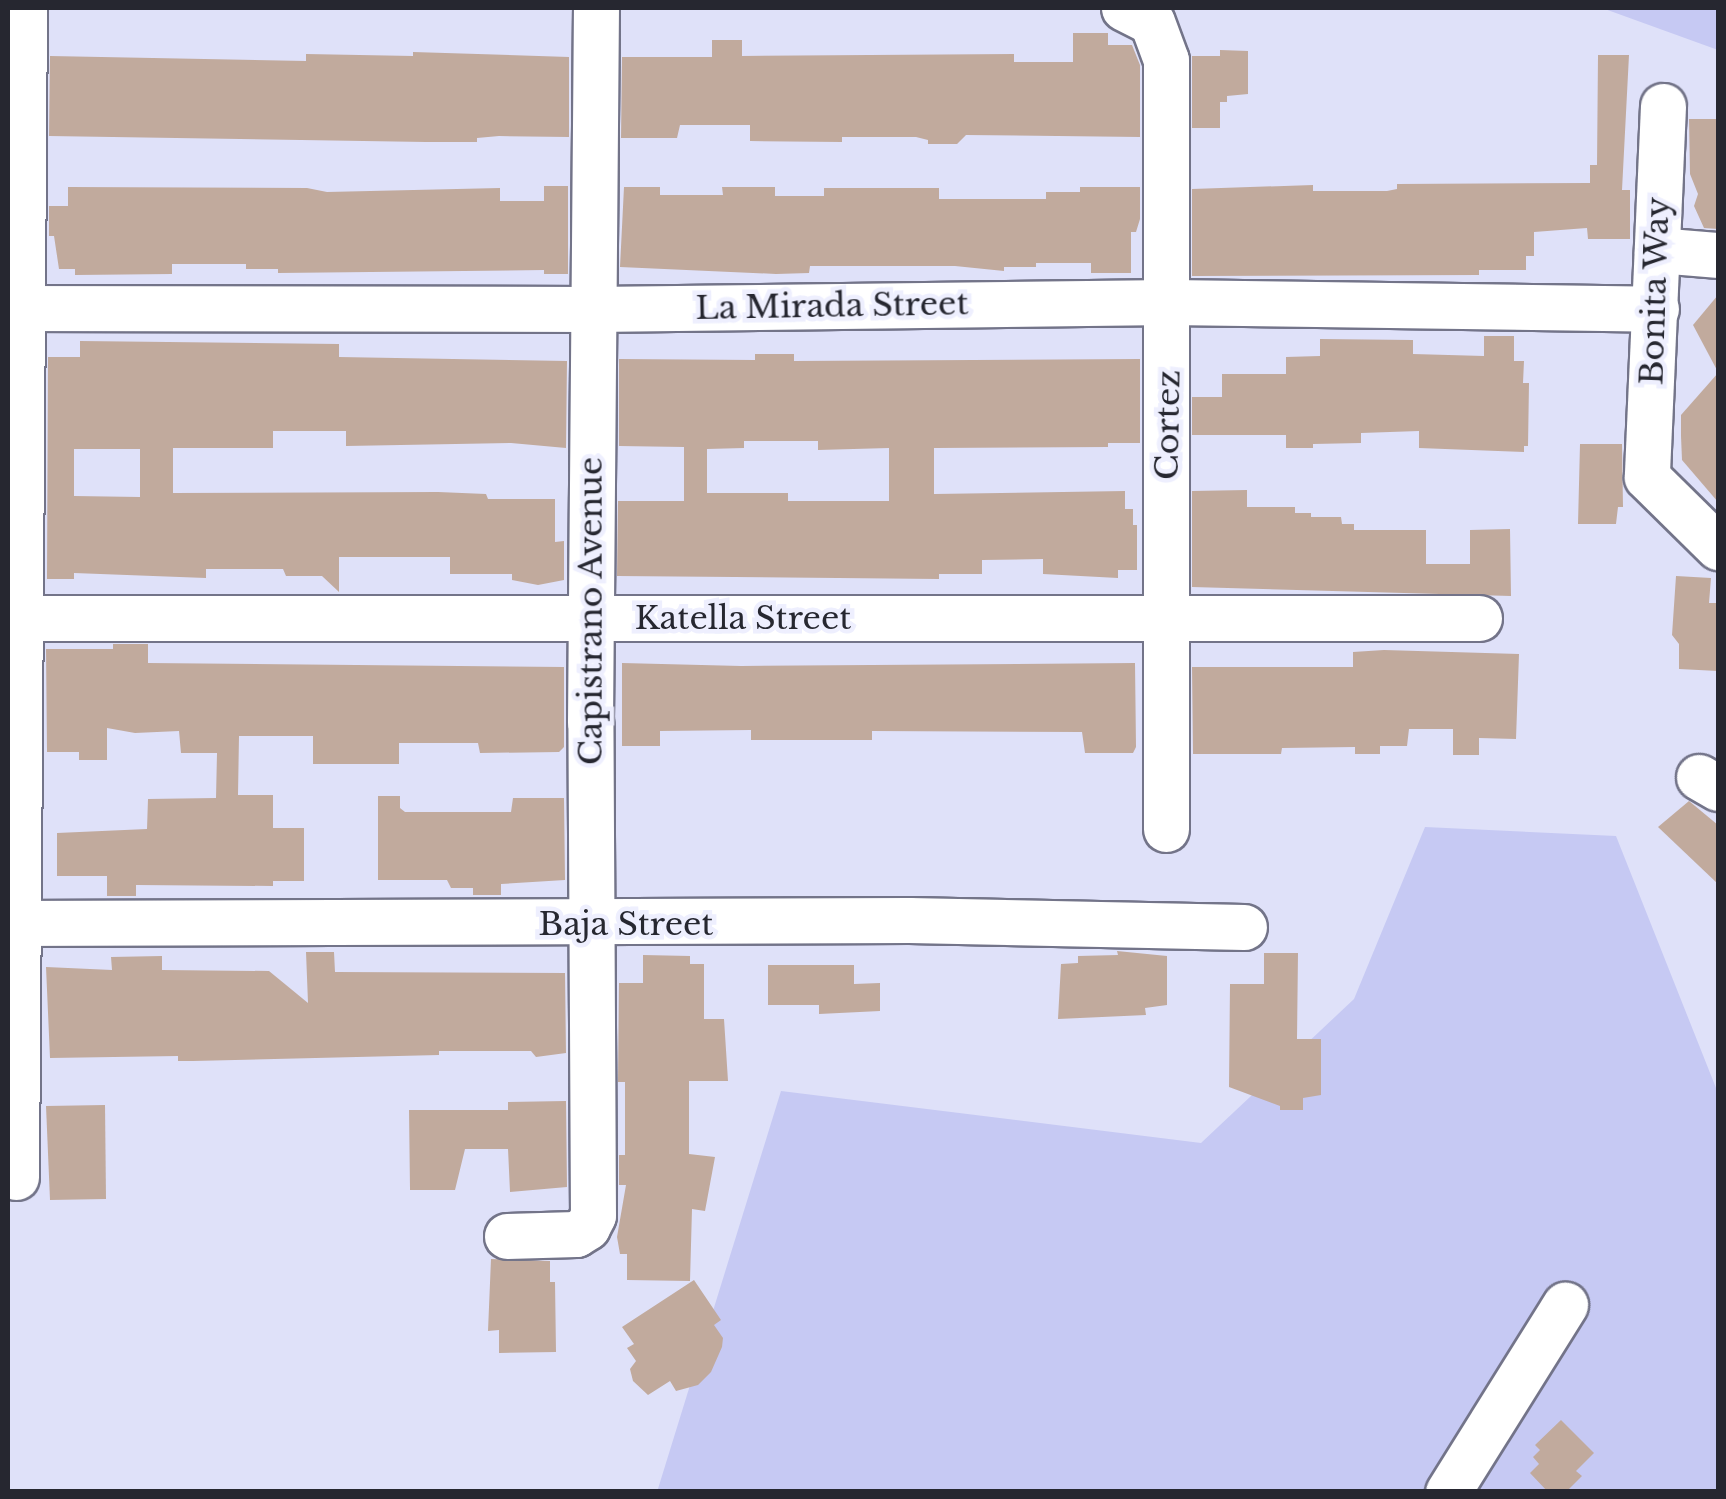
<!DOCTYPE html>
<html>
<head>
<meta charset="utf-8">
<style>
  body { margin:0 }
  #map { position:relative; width:1726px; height:1499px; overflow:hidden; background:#dfe1f9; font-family:"Libre Baskerville",serif }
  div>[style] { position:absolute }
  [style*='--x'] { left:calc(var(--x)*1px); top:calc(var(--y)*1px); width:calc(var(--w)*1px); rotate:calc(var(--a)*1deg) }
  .green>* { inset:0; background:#c6c9f3 }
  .building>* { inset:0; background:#c1aa9d }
  .roads { filter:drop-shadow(2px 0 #737489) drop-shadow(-2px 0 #737489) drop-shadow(0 2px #737489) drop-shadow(0 -2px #737489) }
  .minor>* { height:45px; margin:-22.5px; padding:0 22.5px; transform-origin:22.5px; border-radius:22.5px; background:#fff }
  span { translate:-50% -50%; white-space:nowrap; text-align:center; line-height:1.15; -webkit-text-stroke:9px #eeeffe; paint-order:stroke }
  .street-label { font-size:32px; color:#262730 }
  .frame { position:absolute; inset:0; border:10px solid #262730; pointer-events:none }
</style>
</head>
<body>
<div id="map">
  <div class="green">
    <div style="clip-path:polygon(1599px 8px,1718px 8px,1718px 50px,1602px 8px)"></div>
    <div style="clip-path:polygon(1425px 827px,1616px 836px,1718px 1093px,1718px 1491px,657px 1492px,781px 1091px,1201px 1143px,1354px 999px)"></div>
  </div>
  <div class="building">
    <div style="clip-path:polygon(1073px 33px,1108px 33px,1108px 45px,1132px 45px,1140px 65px,1140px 137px,966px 135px,957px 144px,928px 144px,928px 140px,916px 137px,842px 137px,842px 142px,750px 141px,750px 125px,680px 125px,677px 138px,621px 138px,622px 57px,712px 57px,712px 40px,742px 40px,742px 56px,1014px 54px,1014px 62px,1073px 62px)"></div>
    <div style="clip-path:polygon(1220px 50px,1248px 51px,1248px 94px,1227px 96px,1227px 102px,1220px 102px,1220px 128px,1192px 128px,1192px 56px,1220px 56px)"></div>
    <div style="clip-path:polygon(413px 52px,569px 57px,569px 137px,499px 136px,477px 138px,477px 142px,426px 142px,49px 136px,50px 56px,306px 61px,306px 54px,413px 56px)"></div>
    <div style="clip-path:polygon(1598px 55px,1629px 55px,1622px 190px,1630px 190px,1630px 239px,1588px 239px,1587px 228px,1534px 232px,1534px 256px,1526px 256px,1526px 270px,1479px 270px,1479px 275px,1192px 276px,1192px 189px,1313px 185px,1313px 191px,1387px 191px,1397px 189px,1397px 184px,1590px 183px,1590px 165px,1597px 165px)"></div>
    <div style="clip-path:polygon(1689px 119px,1718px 119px,1718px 229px,1704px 228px,1694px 206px,1698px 194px,1690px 174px)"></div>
    <div style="clip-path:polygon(544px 186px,568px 186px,568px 274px,544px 274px,544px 270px,278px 273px,278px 269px,246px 269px,246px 264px,172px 264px,172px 274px,75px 275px,75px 269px,59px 269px,54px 236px,49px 236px,49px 206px,68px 206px,68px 187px,307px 188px,327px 192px,500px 188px,500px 201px,544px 201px)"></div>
    <div style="clip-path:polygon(624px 187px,660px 187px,660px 195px,723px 195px,722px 187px,775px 187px,775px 196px,824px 196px,824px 188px,939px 188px,939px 199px,1046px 199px,1046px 192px,1080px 192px,1080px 187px,1140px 187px,1140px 219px,1136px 232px,1131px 232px,1131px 273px,1091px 273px,1091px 263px,1036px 263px,1036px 267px,1004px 267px,1004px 271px,955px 266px,810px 266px,809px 273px,776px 274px,620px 267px)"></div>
    <div style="clip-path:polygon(1718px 295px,1718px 372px,1693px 325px)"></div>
    <div style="clip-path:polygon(1484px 336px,1514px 336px,1514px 361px,1524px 361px,1523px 383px,1529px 383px,1528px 446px,1524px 446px,1524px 452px,1419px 448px,1419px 431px,1361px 433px,1361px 443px,1313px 444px,1313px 448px,1286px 448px,1286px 435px,1192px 435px,1192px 397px,1222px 397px,1222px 374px,1286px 374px,1286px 357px,1320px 356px,1320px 339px,1413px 340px,1413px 354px,1484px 356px)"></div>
    <div style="clip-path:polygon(evenodd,80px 341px,339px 344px,339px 357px,567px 361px,566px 448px,511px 443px,346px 446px,346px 431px,273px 431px,273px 448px,173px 448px,173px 493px,438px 492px,486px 494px,488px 499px,555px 499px,555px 542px,564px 541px,564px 580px,538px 585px,512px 580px,512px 574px,450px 574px,450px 557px,339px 557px,339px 592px,322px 576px,286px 576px,283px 569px,206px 569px,206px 578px,74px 573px,74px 579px,47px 579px,48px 357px,80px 357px,80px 341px,74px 449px,140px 449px,140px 497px,74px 496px,74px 449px)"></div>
    <div style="clip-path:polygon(evenodd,755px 354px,794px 354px,794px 361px,1140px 359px,1140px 443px,1108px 443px,1108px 447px,934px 448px,934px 494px,1125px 491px,1125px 509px,1133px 509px,1133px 525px,1137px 525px,1137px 570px,1118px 570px,1118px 578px,1043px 574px,1043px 559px,982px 560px,982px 574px,939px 574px,939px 579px,617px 576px,618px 501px,684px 501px,684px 447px,619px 446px,619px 359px,755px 360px,755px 354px,744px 441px,818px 441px,818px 450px,889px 448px,889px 501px,788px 501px,788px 493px,707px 493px,707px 449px,744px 448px,744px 441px)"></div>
    <div style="clip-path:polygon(1718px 373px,1718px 502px,1682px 460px,1681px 436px,1681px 415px)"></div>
    <div style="clip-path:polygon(1580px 444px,1622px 444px,1623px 507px,1618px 507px,1616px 524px,1578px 524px)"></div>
    <div style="clip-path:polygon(1247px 490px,1247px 507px,1295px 507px,1295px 513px,1311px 513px,1311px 517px,1341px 517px,1342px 524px,1354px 524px,1354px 530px,1426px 530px,1426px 564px,1470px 564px,1470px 530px,1510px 529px,1511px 596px,1192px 587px,1192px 491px)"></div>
    <div style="clip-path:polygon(1676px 576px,1711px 578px,1709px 603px,1718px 603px,1718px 671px,1679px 669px,1679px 644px,1672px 635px)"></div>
    <div style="clip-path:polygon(113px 644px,148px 644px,148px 663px,564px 667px,564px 747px,559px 752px,480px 753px,478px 743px,399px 743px,399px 764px,313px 764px,313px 736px,239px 736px,238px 795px,273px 795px,273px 828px,304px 828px,304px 881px,273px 881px,273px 886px,136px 885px,136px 896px,107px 896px,107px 876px,57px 876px,57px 833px,147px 829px,148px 799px,216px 798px,217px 753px,181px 753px,179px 731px,135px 733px,107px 728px,107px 760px,79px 760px,79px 752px,47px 752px,46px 649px,113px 649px)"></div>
    <div style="clip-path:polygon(1384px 650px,1519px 654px,1516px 739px,1479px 738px,1479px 755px,1453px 755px,1453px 729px,1409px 729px,1407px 746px,1380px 746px,1380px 754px,1355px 754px,1355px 747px,1282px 748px,1281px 754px,1193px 754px,1192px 667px,1353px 667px,1353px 652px)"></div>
    <div style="clip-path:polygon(622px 663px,741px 666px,1135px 663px,1136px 747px,1133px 753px,1085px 753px,1082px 732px,872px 731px,872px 740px,751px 740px,751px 730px,660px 731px,660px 746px,622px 746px)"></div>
    <div style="clip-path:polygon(378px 796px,400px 796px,400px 808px,405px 812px,511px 812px,513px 798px,564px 798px,565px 880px,501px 884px,501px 895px,473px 895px,473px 888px,451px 888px,447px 880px,378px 880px)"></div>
    <div style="clip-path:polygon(1689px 801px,1718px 825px,1718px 884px,1658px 827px)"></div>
    <div style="clip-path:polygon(1117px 951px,1167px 956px,1167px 1005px,1145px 1008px,1146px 1015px,1058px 1019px,1061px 964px,1078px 963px,1078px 956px,1118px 955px)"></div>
    <div style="clip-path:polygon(306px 952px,334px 952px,335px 972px,565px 973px,566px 1053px,536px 1057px,531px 1051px,439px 1051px,439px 1055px,193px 1061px,178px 1061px,178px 1056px,50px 1058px,46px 967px,112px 970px,111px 957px,162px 956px,162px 970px,269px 971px,308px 1003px)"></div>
    <div style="clip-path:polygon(1264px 953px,1298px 953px,1297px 1039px,1321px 1039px,1321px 1095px,1303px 1098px,1303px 1110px,1280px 1110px,1280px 1106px,1229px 1087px,1230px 984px,1264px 984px)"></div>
    <div style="clip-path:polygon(643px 955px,690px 956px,690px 964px,704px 964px,704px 1019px,724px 1019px,728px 1081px,689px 1081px,689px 1154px,715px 1157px,705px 1211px,692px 1209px,690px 1281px,627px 1280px,627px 1254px,620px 1254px,617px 1237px,626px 1185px,619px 1185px,619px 1155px,625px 1155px,625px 1082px,618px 1082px,619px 983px,643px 983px)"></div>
    <div style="clip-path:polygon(768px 965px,854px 965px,854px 984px,880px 983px,880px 1011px,819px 1014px,819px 1005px,768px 1005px)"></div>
    <div style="clip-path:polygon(566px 1101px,567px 1187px,510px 1192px,508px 1149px,465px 1149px,455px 1190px,410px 1190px,409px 1110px,508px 1110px,508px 1102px)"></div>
    <div style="clip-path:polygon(105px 1105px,106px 1199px,50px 1200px,46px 1106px)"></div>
    <div style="clip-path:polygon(491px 1259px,550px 1261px,550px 1282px,555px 1282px,556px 1352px,499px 1353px,499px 1330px,488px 1331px)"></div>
    <div style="clip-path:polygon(694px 1280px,721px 1320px,714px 1325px,723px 1338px,722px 1347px,711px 1372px,698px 1385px,676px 1391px,670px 1381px,648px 1395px,633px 1381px,630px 1369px,636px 1361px,627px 1348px,634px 1344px,622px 1327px)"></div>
    <div style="clip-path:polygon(1561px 1420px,1594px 1453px,1576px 1471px,1582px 1476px,1566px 1492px,1548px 1492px,1530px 1473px,1539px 1464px,1533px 1457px,1540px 1450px,1535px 1445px)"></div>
  </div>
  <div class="roads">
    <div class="minor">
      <div style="--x:1124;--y:8;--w:31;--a:27"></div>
      <div style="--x:1152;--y:22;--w:40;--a:69.8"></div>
      <div style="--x:1166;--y:60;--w:769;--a:90"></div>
      <div style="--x:1663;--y:106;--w:371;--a:92.5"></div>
      <div style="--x:1647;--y:477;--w:100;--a:44.6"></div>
      <div style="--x:1657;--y:250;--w:61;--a:4.7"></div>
      <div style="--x:8;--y:308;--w:586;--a:0.1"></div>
      <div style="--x:594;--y:309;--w:576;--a:-0.7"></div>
      <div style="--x:1170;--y:302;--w:486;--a:0.8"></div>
      <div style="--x:8;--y:618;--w:1471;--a:0"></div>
      <div style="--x:1699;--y:777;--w:22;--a:30"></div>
      <div style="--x:8;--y:923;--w:901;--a:-0.19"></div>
      <div style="--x:909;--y:920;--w:335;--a:1.2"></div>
      <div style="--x:16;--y:1177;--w:1169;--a:-89.61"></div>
      <div style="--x:507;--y:1236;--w:69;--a:-1.7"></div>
      <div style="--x:576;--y:1234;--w:13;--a:-32"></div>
      <div style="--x:587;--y:1227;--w:13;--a:-63"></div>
      <div style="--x:593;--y:1215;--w:493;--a:-90.3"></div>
      <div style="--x:590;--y:722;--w:714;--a:-89.52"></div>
      <div style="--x:1448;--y:1492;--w:221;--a:-58"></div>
    </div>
  </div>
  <div class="street-label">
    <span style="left:1655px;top:291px;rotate:-88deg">Bonita Way</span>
    <span style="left:832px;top:306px;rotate:-1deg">La Mirada Street</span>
    <span style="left:1168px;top:425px;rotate:-89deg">Cortez</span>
    <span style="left:591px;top:611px;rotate:-90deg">Capistrano Avenue</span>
    <span style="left:743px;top:618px">Katella Street</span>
    <span style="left:626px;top:924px">Baja Street</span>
  </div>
  <div class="frame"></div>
</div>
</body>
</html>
